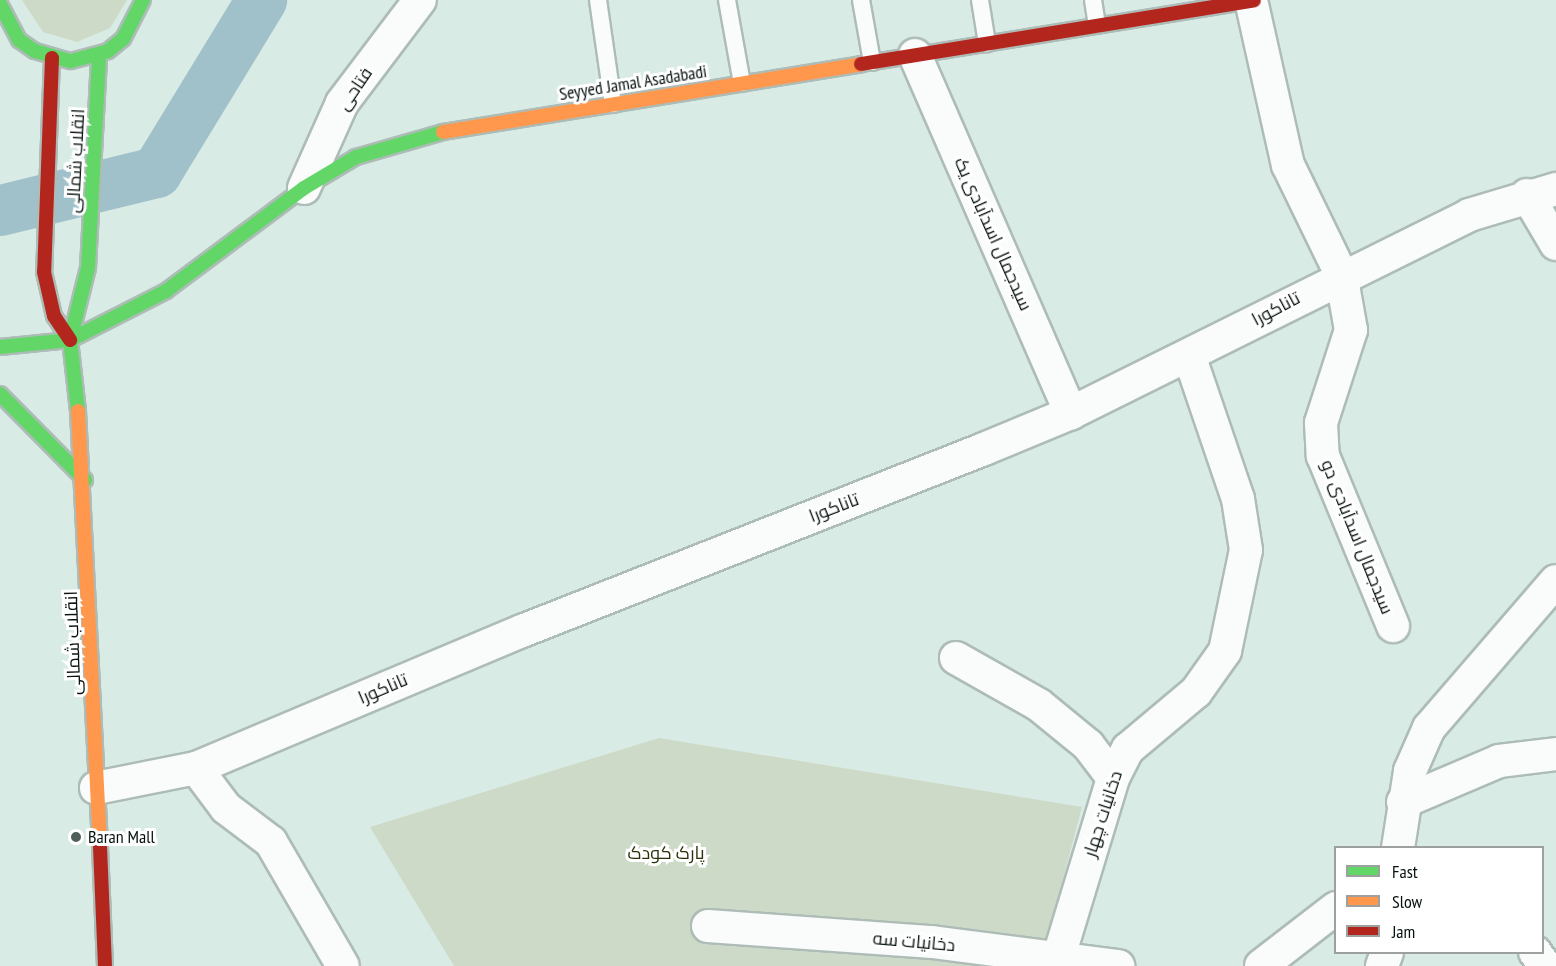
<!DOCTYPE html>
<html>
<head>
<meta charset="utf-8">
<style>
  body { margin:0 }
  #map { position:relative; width:1556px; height:966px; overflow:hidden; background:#d9ebe5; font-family:"PT Sans Narrow",Cairo,sans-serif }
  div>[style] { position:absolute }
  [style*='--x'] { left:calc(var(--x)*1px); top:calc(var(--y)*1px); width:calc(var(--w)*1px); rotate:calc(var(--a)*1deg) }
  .green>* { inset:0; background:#cddac7 }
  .river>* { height:51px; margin:-25.5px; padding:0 25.5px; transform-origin:25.5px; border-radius:25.5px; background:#a0c0ca }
  .roads { filter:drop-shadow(2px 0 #aebcb7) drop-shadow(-2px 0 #aebcb7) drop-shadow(0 2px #aebcb7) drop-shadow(0 -2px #aebcb7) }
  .lane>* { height:16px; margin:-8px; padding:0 8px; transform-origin:8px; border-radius:8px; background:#f9fcfb }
  .street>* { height:32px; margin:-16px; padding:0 16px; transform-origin:16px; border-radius:16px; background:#f9fcfb }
  .fast>* { height:14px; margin:-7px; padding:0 7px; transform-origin:7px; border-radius:7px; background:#63d668 }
  .slow>* { height:14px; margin:-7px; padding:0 7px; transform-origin:7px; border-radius:7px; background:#ff974d }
  .jam>* { height:14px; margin:-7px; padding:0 7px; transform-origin:7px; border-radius:7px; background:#b3261e }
  .dots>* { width:16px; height:16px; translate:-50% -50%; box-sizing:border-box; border:3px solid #fff; border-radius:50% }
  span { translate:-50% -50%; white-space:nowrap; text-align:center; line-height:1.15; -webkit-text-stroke:6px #fff; paint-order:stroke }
  .street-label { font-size:18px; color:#07120f }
  .poi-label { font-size:18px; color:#07120f }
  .left { translate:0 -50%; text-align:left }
  .park-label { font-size:18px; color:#2b3209 }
  .legend { position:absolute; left:1334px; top:846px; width:210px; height:108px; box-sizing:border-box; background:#fff; border:2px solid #9ca09f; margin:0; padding:8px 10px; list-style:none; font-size:18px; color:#07120f }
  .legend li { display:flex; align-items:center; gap:12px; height:30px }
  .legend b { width:30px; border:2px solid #9ca09f }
</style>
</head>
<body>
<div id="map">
  <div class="green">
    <div style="clip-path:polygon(22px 0,127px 0,110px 28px,77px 42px,43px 32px)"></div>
    <div style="clip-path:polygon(659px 738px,1082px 807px,1040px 966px,454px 966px,370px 827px)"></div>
  </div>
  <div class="river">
    <div style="--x:0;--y:210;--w:161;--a:-13.7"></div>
    <div style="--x:156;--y:172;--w:202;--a:-58.6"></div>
  </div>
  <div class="roads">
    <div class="lane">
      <div style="--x:598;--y:0;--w:105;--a:81.8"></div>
      <div style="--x:727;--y:0;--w:84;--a:79.8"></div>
      <div style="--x:861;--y:0;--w:63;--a:79.9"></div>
      <div style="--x:980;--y:0;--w:44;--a:80.8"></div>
      <div style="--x:1093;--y:0;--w:25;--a:81"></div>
    </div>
    <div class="street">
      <div style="--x:1251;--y:0;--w:169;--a:77.4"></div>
      <div style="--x:1288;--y:165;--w:121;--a:64.1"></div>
      <div style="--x:1341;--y:274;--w:57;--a:79.9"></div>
      <div style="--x:1351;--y:330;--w:98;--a:107.9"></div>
      <div style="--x:1321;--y:423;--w:33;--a:87"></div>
      <div style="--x:1323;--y:456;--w:184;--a:67.6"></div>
      <div style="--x:915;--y:55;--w:391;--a:66.5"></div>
      <div style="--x:304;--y:188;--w:93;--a:-65.9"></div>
      <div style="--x:342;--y:103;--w:129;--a:-52.9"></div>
      <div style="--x:1527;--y:195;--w:57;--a:59.4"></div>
      <div style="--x:956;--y:658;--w:95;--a:29.5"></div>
      <div style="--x:1039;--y:705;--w:63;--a:39.2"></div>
      <div style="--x:1088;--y:745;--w:41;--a:52.9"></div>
      <div style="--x:196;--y:768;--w:50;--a:53.1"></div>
      <div style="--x:226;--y:808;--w:56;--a:37.1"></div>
      <div style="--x:271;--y:842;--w:143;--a:59.9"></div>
      <div style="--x:96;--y:788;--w:102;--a:-11.3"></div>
      <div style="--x:196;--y:768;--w:354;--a:-22.8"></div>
      <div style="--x:522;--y:631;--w:497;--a:-21.5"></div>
      <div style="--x:984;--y:449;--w:94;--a:-22.5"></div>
      <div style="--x:1071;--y:413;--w:445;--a:-26.4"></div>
      <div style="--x:1469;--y:215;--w:91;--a:-16.6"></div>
      <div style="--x:1403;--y:802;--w:104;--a:-23.1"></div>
      <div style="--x:1499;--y:761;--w:57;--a:-7"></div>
      <div style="--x:1398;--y:848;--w:78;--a:-81.1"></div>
      <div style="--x:1410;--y:771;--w:47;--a:-66.2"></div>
      <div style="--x:1429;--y:728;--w:194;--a:-49.2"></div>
      <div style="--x:708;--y:926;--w:225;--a:4.1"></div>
      <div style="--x:932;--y:942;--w:188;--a:7.4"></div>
      <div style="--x:1535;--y:952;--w:17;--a:54"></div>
      <div style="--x:1056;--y:966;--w:196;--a:-73.1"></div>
      <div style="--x:1113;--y:778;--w:33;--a:-63"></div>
      <div style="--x:1128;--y:749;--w:89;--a:-40"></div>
      <div style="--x:1196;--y:692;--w:50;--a:-54.7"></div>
      <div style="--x:1225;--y:651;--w:103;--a:-78.3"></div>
      <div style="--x:1246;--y:550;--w:52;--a:-98.9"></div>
      <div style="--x:1238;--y:499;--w:152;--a:-108.8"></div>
      <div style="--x:1261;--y:966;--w:95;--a:-37.7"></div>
      <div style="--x:1382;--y:966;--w:15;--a:-70"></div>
    </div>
    <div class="fast">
      <div style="--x:0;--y:4;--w:41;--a:62.2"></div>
      <div style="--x:19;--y:40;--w:19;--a:35"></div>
      <div style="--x:35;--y:51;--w:37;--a:16"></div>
      <div style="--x:71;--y:61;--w:38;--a:-15"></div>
      <div style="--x:108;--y:51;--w:19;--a:-39"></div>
      <div style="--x:123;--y:39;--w:44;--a:-62.9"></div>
      <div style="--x:0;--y:347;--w:70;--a:-5.7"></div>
      <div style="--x:70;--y:340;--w:108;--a:-27"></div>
      <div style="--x:166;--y:291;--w:172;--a:-36.7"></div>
      <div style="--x:304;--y:188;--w:61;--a:-30.8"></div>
      <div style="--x:356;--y:157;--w:91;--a:-16"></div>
      <div style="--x:0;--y:394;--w:121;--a:45.3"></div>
      <div style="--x:78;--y:411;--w:71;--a:-96.4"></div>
      <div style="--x:70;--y:340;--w:74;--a:-76"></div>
      <div style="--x:88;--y:268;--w:213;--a:-87"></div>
    </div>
    <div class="slow">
      <div style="--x:443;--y:132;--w:423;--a:-9.2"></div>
      <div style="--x:78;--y:411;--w:437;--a:87.1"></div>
    </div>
    <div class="jam">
      <div style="--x:52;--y:58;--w:214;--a:92.1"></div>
      <div style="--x:44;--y:272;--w:45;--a:77.2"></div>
      <div style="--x:54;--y:316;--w:29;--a:56"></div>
      <div style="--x:861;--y:64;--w:398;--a:-9.2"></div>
      <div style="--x:100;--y:847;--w:119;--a:87.6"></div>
    </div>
  </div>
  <div class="dots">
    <div style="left:76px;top:837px;background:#505e5a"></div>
  </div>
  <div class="street-label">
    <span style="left:633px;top:83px;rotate:-9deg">Seyyed Jamal Asadabadi</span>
    <span style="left:355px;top:89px;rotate:-56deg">فتاحی</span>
    <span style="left:76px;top:161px;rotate:-87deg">انقلاب شمالی</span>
    <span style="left:993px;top:234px;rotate:66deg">سیدجمال اسدآبادی یک</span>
    <span style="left:1276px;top:309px;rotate:-28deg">تاناکورا</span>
    <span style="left:834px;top:508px;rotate:-21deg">تاناکورا</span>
    <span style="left:1357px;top:537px;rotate:68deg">سیدجمال اسدآبادی دو</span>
    <span style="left:73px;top:643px;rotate:-92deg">انقلاب شمالی</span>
    <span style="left:383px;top:689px;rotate:-23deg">تاناکورا</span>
    <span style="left:1103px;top:814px;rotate:-72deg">دخانیات چهار</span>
    <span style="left:914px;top:942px;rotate:5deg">دخانیات سه</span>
  </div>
  <div class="poi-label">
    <span class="left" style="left:88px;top:837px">Baran Mall</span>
  </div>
  <div class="park-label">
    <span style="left:666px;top:853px">پارک کودک</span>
  </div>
  <ul class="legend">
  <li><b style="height:8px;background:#63d668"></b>Fast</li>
  <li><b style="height:8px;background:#ff974d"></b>Slow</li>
  <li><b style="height:8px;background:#b3261e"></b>Jam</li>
  </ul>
</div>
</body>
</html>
